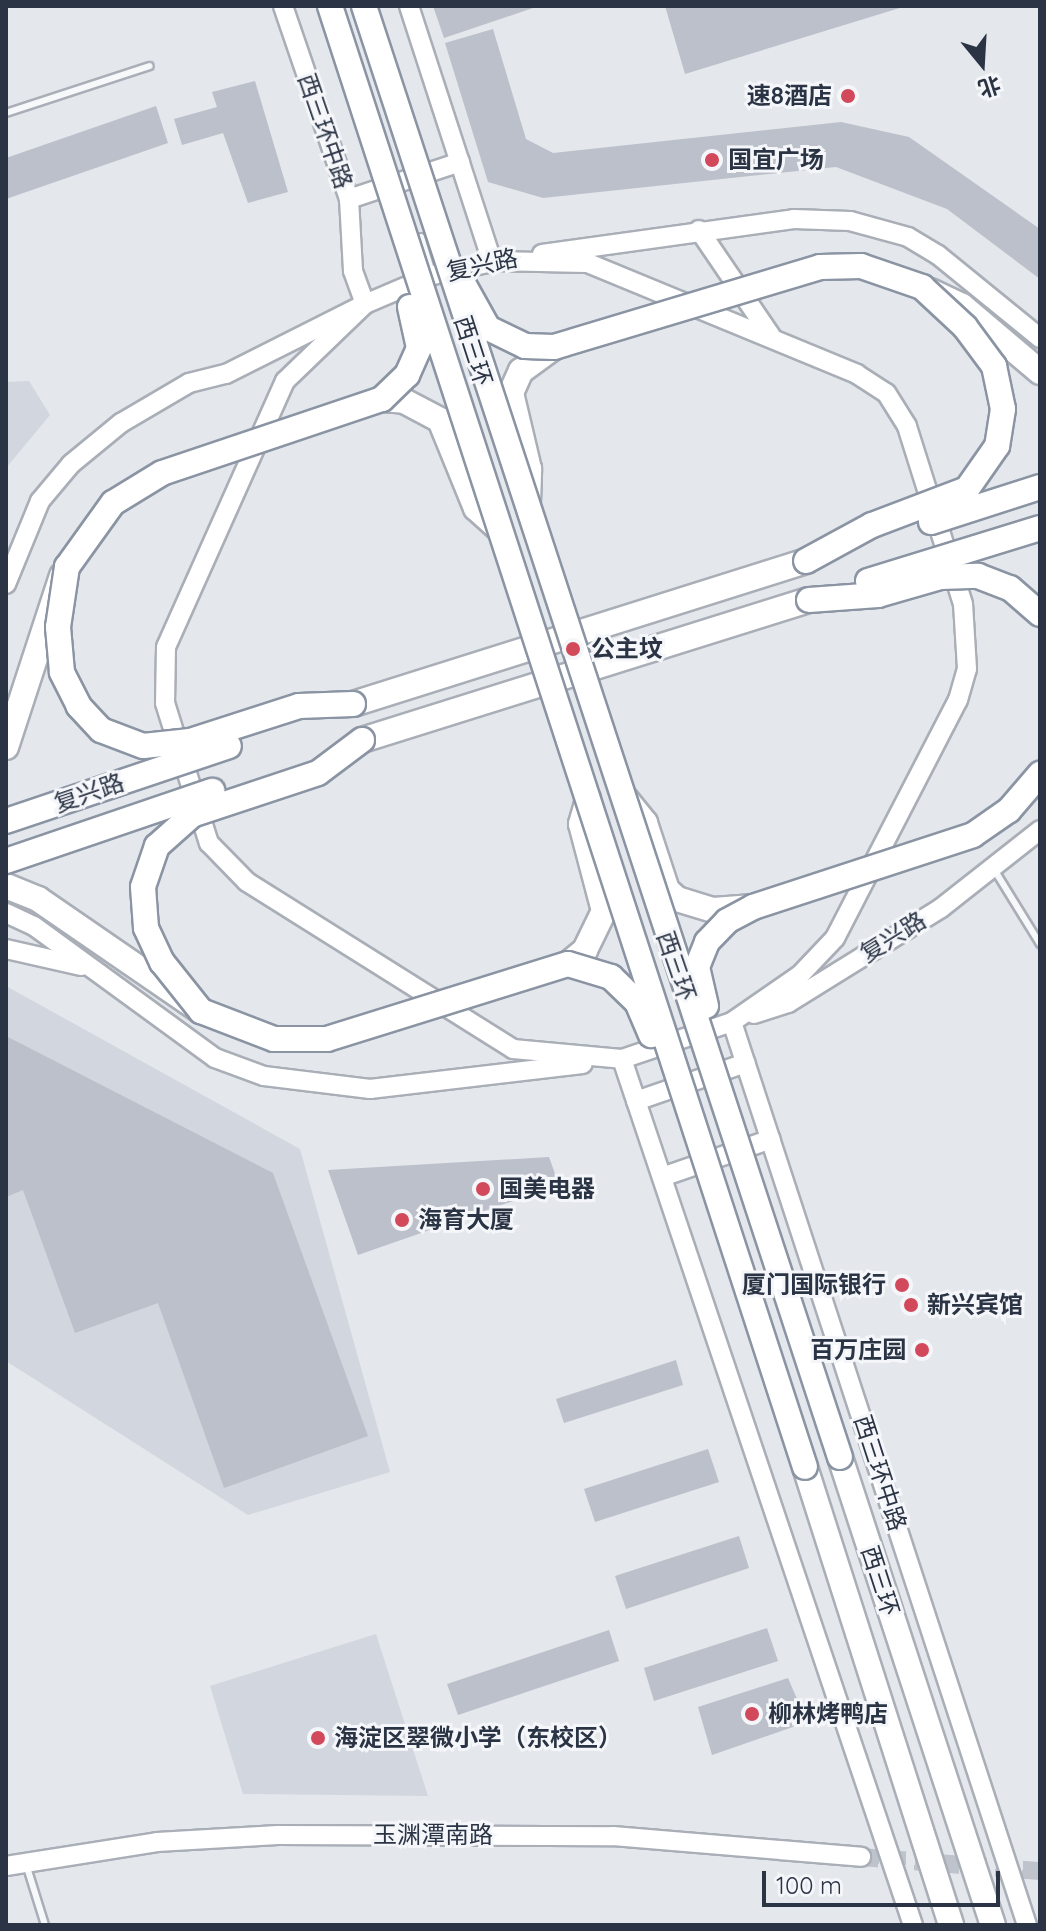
<!DOCTYPE html>
<html>
<head>
<meta charset="utf-8">
<style>
  body { margin:0 }
  #map { position:relative; width:1046px; height:1931px; overflow:hidden; background:#e4e7ec; font-family:Quicksand,"Noto Sans SC",sans-serif }
  div>[style] { position:absolute }
  [style*='--x'] { left:calc(var(--x)*1px); top:calc(var(--y)*1px); width:calc(var(--w)*1px); rotate:calc(var(--a)*1deg) }
  .built>* { inset:0; background:#d2d6de }
  .building>* { inset:0; background:#bbc0ca }
  .secondary-tunnel>* { height:18px; margin-top:-9px; transform-origin:0; background:repeating-linear-gradient(90deg,#bfc3cb 0 18px,transparent 0 27px) }
  .roads { filter:drop-shadow(2px 0 #a9aeb7) drop-shadow(-2px 0 #a9aeb7) drop-shadow(0 2px #a9aeb7) drop-shadow(0 -2px #a9aeb7) }
  .lane>* { height:6px; margin:-3px; padding:0 3px; transform-origin:3px; border-radius:3px; background:#f7f8fa }
  .secondary>* { height:18px; margin:-9px; padding:0 9px; transform-origin:9px; border-radius:9px; background:#fff }
  .highway>* { height:24px; margin:-12px; padding:0 12px; transform-origin:12px; border-radius:12px; background:#fff }
  .bridges { filter:drop-shadow(2px 0 #8b94a3) drop-shadow(-2px 0 #8b94a3) drop-shadow(0 2px #8b94a3) drop-shadow(0 -2px #8b94a3) }
  .highway-bridge>* { height:24px; margin:-12px; padding:0 12px; transform-origin:12px; border-radius:12px; background:#fff }
  .dots>* { width:22px; height:22px; translate:-50% -50%; box-sizing:border-box; border:4px solid #f4f6f9; border-radius:50% }
  span { translate:-50% -50%; white-space:nowrap; text-align:center; line-height:1.15; -webkit-text-stroke:6px #f4f6f9; paint-order:stroke }
  .poi-label { font-size:24px; color:#2b3445; font-weight:700 }
  .right { translate:-100% -50%; text-align:right }
  .left { translate:0 -50%; text-align:left }
  .street-label { font-size:24px; color:#2b3445 }
  .frame { position:absolute; inset:0; border:8px solid #2b3445; pointer-events:none }
  .north { position:absolute; left:942px; top:24px; width:80px; height:80px; -webkit-text-stroke:6px #f4f6f9; paint-order:stroke; rotate:162deg; font-size:22px; font-weight:700; line-height:32px; text-align:center; color:#2b3445 }
  .north::after { content:''; display:block; margin:auto; width:28px; height:36px; background:#2b3445; clip-path:polygon(50% 0,100% 100%,50% 72%,0 100%) }
  .scale { position:absolute; left:762px; top:1871px; width:238px; height:36px; box-sizing:border-box; border:4px solid #2b3445; border-top:0; padding-left:10px; font-size:24px; line-height:28px; white-space:nowrap; color:#2b3445; -webkit-text-stroke:6px #f4f6f9; paint-order:stroke }
</style>
</head>
<body>
<div id="map">
  <div class="built">
    <div style="clip-path:polygon(29px 381px,50px 415px,6px 468px,6px 382px)"></div>
    <div style="clip-path:polygon(6px 986px,300px 1149px,390px 1472px,248px 1515px,6px 1361px)"></div>
    <div style="clip-path:polygon(376px 1634px,428px 1796px,243px 1794px,210px 1686px)"></div>
  </div>
  <div class="building">
    <div style="clip-path:polygon(433px 6px,536px 6px,536px 7px,444px 38px)"></div>
    <div style="clip-path:polygon(665px 6px,711px 8px,903px 7px,685px 74px)"></div>
    <div style="clip-path:polygon(493px 29px,526px 139px,553px 153px,841px 122px,909px 137px,1040px 229px,1040px 279px,947px 209px,836px 167px,543px 198px,488px 182px,445px 43px)"></div>
    <div style="clip-path:polygon(255px 81px,288px 192px,248px 203px,223px 133px,182px 145px,174px 119px,217px 107px,212px 92px)"></div>
    <div style="clip-path:polygon(156px 106px,168px 143px,6px 199px,6px 158px)"></div>
    <div style="clip-path:polygon(6px 1036px,273px 1173px,368px 1436px,224px 1488px,158px 1303px,75px 1333px,23px 1190px,6px 1197px)"></div>
    <div style="clip-path:polygon(549px 1157px,559px 1185px,358px 1255px,328px 1170px)"></div>
    <div style="clip-path:polygon(676px 1360px,683px 1385px,564px 1423px,556px 1399px)"></div>
    <div style="clip-path:polygon(708px 1449px,719px 1482px,595px 1522px,584px 1489px)"></div>
    <div style="clip-path:polygon(739px 1536px,749px 1568px,626px 1609px,615px 1576px)"></div>
    <div style="clip-path:polygon(767px 1628px,778px 1661px,654px 1701px,644px 1668px)"></div>
    <div style="clip-path:polygon(609px 1630px,619px 1661px,458px 1715px,447px 1684px)"></div>
    <div style="clip-path:polygon(788px 1678px,807px 1722px,712px 1755px,698px 1707px)"></div>
  </div>
  <div class="secondary-tunnel">
    <div style="--x:861;--y:1857;--w:180;--a:4.5"></div>
  </div>
  <div class="roads">
    <div class="lane">
      <div style="--x:6;--y:113;--w:151;--a:-18.1"></div>
      <div style="--x:421;--y:237;--w:37;--a:73"></div>
      <div style="--x:995;--y:871;--w:86;--a:58.3"></div>
      <div style="--x:26;--y:1864;--w:64;--a:72.7"></div>
    </div>
    <div class="secondary">
      <div style="--x:283;--y:6;--w:204;--a:71.1"></div>
      <div style="--x:349;--y:199;--w:72;--a:86.8"></div>
      <div style="--x:353;--y:271;--w:35;--a:70"></div>
      <div style="--x:409;--y:6;--w:268;--a:72"></div>
      <div style="--x:349;--y:199;--w:117;--a:-18.4"></div>
      <div style="--x:699;--y:230;--w:128;--a:55.8"></div>
      <div style="--x:542;--y:254;--w:254;--a:-7.9"></div>
      <div style="--x:794;--y:219;--w:56;--a:2"></div>
      <div style="--x:850;--y:221;--w:60;--a:15.4"></div>
      <div style="--x:908;--y:237;--w:35;--a:31"></div>
      <div style="--x:938;--y:255;--w:132;--a:39.1"></div>
      <div style="--x:365;--y:304;--w:111;--a:136.1"></div>
      <div style="--x:285;--y:381;--w:291;--a:114.1"></div>
      <div style="--x:166;--y:647;--w:56;--a:91"></div>
      <div style="--x:165;--y:703;--w:147;--a:72.6"></div>
      <div style="--x:209;--y:843;--w:54;--a:45.7"></div>
      <div style="--x:247;--y:882;--w:314;--a:32.1"></div>
      <div style="--x:513;--y:1049;--w:109;--a:5.2"></div>
      <div style="--x:622;--y:1059;--w:116;--a:-18.6"></div>
      <div style="--x:732;--y:1022;--w:83;--a:-34.7"></div>
      <div style="--x:800;--y:975;--w:51;--a:-46.6"></div>
      <div style="--x:835;--y:938;--w:268;--a:-62.7"></div>
      <div style="--x:958;--y:700;--w:32;--a:-74"></div>
      <div style="--x:967;--y:669;--w:65;--a:-93.5"></div>
      <div style="--x:963;--y:604;--w:187;--a:-107.5"></div>
      <div style="--x:907;--y:426;--w:39;--a:-122"></div>
      <div style="--x:886;--y:393;--w:35;--a:-147"></div>
      <div style="--x:857;--y:374;--w:291;--a:-157.6"></div>
      <div style="--x:588;--y:263;--w:96;--a:-178.8"></div>
      <div style="--x:6;--y:584;--w:90;--a:-67.7"></div>
      <div style="--x:40;--y:501;--w:48;--a:-50"></div>
      <div style="--x:71;--y:464;--w:65;--a:-39.4"></div>
      <div style="--x:121;--y:423;--w:79;--a:-30.5"></div>
      <div style="--x:189;--y:383;--w:38;--a:-14"></div>
      <div style="--x:226;--y:374;--w:156;--a:-26.7"></div>
      <div style="--x:365;--y:304;--w:74;--a:-23.1"></div>
      <div style="--x:433;--y:275;--w:70;--a:-12.4"></div>
      <div style="--x:6;--y:913;--w:31;--a:25"></div>
      <div style="--x:34;--y:926;--w:224;--a:36.1"></div>
      <div style="--x:215;--y:1058;--w:52;--a:20.2"></div>
      <div style="--x:264;--y:1076;--w:107;--a:7"></div>
      <div style="--x:370;--y:1089;--w:214;--a:-6.7"></div>
      <div style="--x:6;--y:949;--w:77;--a:12.8"></div>
      <div style="--x:754;--y:1014;--w:36;--a:-18"></div>
      <div style="--x:788;--y:1003;--w:180;--a:-31.8"></div>
      <div style="--x:941;--y:908;--w:126;--a:-38.2"></div>
      <div style="--x:732;--y:1022;--w:950;--a:71.91"></div>
      <div style="--x:622;--y:1059;--w:914;--a:71.43"></div>
      <div style="--x:636;--y:1101;--w:116;--a:-19.1"></div>
      <div style="--x:662;--y:1177;--w:115;--a:-19.2"></div>
      <div style="--x:6;--y:1866;--w:153;--a:-9"></div>
      <div style="--x:157;--y:1842;--w:121;--a:-3.3"></div>
      <div style="--x:278;--y:1835;--w:335;--a:0.2"></div>
      <div style="--x:613;--y:1836;--w:249;--a:4.8"></div>
    </div>
    <div class="highway">
      <div style="--x:930;--y:291;--w:35;--a:25"></div>
      <div style="--x:962;--y:306;--w:102;--a:40.2"></div>
      <div style="--x:382;--y:399;--w:22;--a:5"></div>
      <div style="--x:404;--y:401;--w:41;--a:27.8"></div>
      <div style="--x:440;--y:420;--w:95;--a:67.8"></div>
      <div style="--x:476;--y:508;--w:31;--a:42"></div>
      <div style="--x:528;--y:503;--w:34;--a:-88"></div>
      <div style="--x:529;--y:469;--w:78;--a:-103.3"></div>
      <div style="--x:511;--y:393;--w:24;--a:-66"></div>
      <div style="--x:521;--y:371;--w:41;--a:-36"></div>
      <div style="--x:353;--y:704;--w:475;--a:-17.5"></div>
      <div style="--x:362;--y:740;--w:468;--a:-17.4"></div>
      <div style="--x:6;--y:747;--w:180;--a:-71.9"></div>
      <div style="--x:625;--y:798;--w:32;--a:51"></div>
      <div style="--x:645;--y:823;--w:71;--a:71.8"></div>
      <div style="--x:667;--y:890;--w:13;--a:42"></div>
      <div style="--x:677;--y:899;--w:38;--a:17"></div>
      <div style="--x:713;--y:910;--w:40;--a:-4.3"></div>
      <div style="--x:6;--y:886;--w:35;--a:22"></div>
      <div style="--x:38;--y:899;--w:198;--a:34.5"></div>
      <div style="--x:568;--y:964;--w:22;--a:-39"></div>
      <div style="--x:585;--y:950;--w:43;--a:-64"></div>
      <div style="--x:604;--y:911;--w:90;--a:-104.8"></div>
      <div style="--x:581;--y:824;--w:26;--a:-74"></div>
      <div style="--x:840;--y:1457;--w:492;--a:71.9"></div>
      <div style="--x:805;--y:1467;--w:481;--a:72.3"></div>
    </div>
  </div>
  <div class="bridges">
    <div class="highway-bridge">
      <div style="--x:330;--y:6;--w:1536;--a:71.99"></div>
      <div style="--x:364;--y:6;--w:1527;--a:71.84"></div>
      <div style="--x:459;--y:276;--w:60;--a:60.9"></div>
      <div style="--x:488;--y:328;--w:41;--a:25.9"></div>
      <div style="--x:525;--y:346;--w:29;--a:2"></div>
      <div style="--x:554;--y:347;--w:278;--a:-16.7"></div>
      <div style="--x:820;--y:267;--w:41;--a:-1.4"></div>
      <div style="--x:861;--y:266;--w:65;--a:19"></div>
      <div style="--x:922;--y:287;--w:59;--a:42.9"></div>
      <div style="--x:965;--y:327;--w:49;--a:53.4"></div>
      <div style="--x:994;--y:366;--w:44;--a:78.2"></div>
      <div style="--x:1003;--y:409;--w:37;--a:99"></div>
      <div style="--x:997;--y:446;--w:52;--a:124.9"></div>
      <div style="--x:967;--y:489;--w:102;--a:159.2"></div>
      <div style="--x:872;--y:525;--w:75;--a:151.4"></div>
      <div style="--x:931;--y:522;--w:114;--a:-17.8"></div>
      <div style="--x:868;--y:581;--w:180;--a:-17.1"></div>
      <div style="--x:809;--y:600;--w:69;--a:-4.1"></div>
      <div style="--x:878;--y:595;--w:65;--a:-16.2"></div>
      <div style="--x:940;--y:577;--w:38;--a:-2"></div>
      <div style="--x:978;--y:576;--w:34;--a:21"></div>
      <div style="--x:1010;--y:588;--w:40;--a:41"></div>
      <div style="--x:353;--y:704;--w:54;--a:177.9"></div>
      <div style="--x:299;--y:706;--w:114;--a:162.2"></div>
      <div style="--x:190;--y:741;--w:47;--a:173.9"></div>
      <div style="--x:143;--y:746;--w:45;--a:-159.1"></div>
      <div style="--x:101;--y:730;--w:33;--a:-133"></div>
      <div style="--x:79;--y:706;--w:38;--a:-117"></div>
      <div style="--x:62;--y:672;--w:45;--a:-95.1"></div>
      <div style="--x:58;--y:627;--w:61;--a:-81.5"></div>
      <div style="--x:67;--y:567;--w:79;--a:-54.3"></div>
      <div style="--x:113;--y:503;--w:57;--a:-31.5"></div>
      <div style="--x:162;--y:473;--w:232;--a:-18.6"></div>
      <div style="--x:382;--y:399;--w:35;--a:-44"></div>
      <div style="--x:407;--y:375;--w:30;--a:-66"></div>
      <div style="--x:419;--y:348;--w:42;--a:-102.4"></div>
      <div style="--x:362;--y:740;--w:55;--a:143.1"></div>
      <div style="--x:318;--y:773;--w:133;--a:161.6"></div>
      <div style="--x:192;--y:815;--w:47;--a:138.5"></div>
      <div style="--x:157;--y:846;--w:43;--a:108.9"></div>
      <div style="--x:143;--y:887;--w:41;--a:85.8"></div>
      <div style="--x:146;--y:928;--w:38;--a:65"></div>
      <div style="--x:162;--y:962;--w:63;--a:51.5"></div>
      <div style="--x:201;--y:1011;--w:78;--a:21"></div>
      <div style="--x:274;--y:1039;--w:53;--a:0"></div>
      <div style="--x:327;--y:1039;--w:252;--a:-17.3"></div>
      <div style="--x:568;--y:964;--w:45;--a:16.8"></div>
      <div style="--x:611;--y:977;--w:36;--a:44"></div>
      <div style="--x:637;--y:1002;--w:36;--a:67"></div>
      <div style="--x:6;--y:821;--w:235;--a:-18.6"></div>
      <div style="--x:6;--y:861;--w:218;--a:-18.8"></div>
      <div style="--x:706;--y:1006;--w:40;--a:-103"></div>
      <div style="--x:697;--y:967;--w:27;--a:-68"></div>
      <div style="--x:707;--y:942;--w:29;--a:-46"></div>
      <div style="--x:727;--y:921;--w:30;--a:-28"></div>
      <div style="--x:753;--y:907;--w:231;--a:-18.1"></div>
      <div style="--x:973;--y:835;--w:44;--a:-34.8"></div>
      <div style="--x:1009;--y:810;--w:48;--a:-49.3"></div>
    </div>
  </div>
  <div class="dots">
    <div style="left:848px;top:96px;background:#d1495b"></div>
    <div style="left:712px;top:160px;background:#d1495b"></div>
    <div style="left:573px;top:649px;background:#d1495b"></div>
    <div style="left:483px;top:1189px;background:#d1495b"></div>
    <div style="left:402px;top:1220px;background:#d1495b"></div>
    <div style="left:902px;top:1285px;background:#d1495b"></div>
    <div style="left:911px;top:1305px;background:#d1495b"></div>
    <div style="left:922px;top:1350px;background:#d1495b"></div>
    <div style="left:752px;top:1714px;background:#d1495b"></div>
    <div style="left:318px;top:1738px;background:#d1495b"></div>
  </div>
  <div class="poi-label">
    <span class="right" style="left:832px;top:96px">速8酒店</span>
    <span class="left" style="left:728px;top:160px">国宜广场</span>
    <span class="left" style="left:591px;top:649px">公主坟</span>
    <span class="left" style="left:499px;top:1189px">国美电器</span>
    <span class="left" style="left:418px;top:1220px">海育大厦</span>
    <span class="right" style="left:886px;top:1285px">厦门国际银行</span>
    <span class="left" style="left:927px;top:1305px">新兴宾馆</span>
    <span class="right" style="left:906px;top:1350px">百万庄园</span>
    <span class="left" style="left:768px;top:1714px">柳林烤鸭店</span>
    <span class="left" style="left:334px;top:1738px">海淀区翠微小学（东校区）</span>
  </div>
  <div class="street-label">
    <span style="left:325px;top:131px;rotate:71deg">西三环中路</span>
    <span style="left:482px;top:265px;rotate:-12deg">复兴路</span>
    <span style="left:473px;top:351px;rotate:72deg">西三环</span>
    <span style="left:89px;top:793px;rotate:-19deg">复兴路</span>
    <span style="left:893px;top:937px;rotate:-32deg">复兴路</span>
    <span style="left:676px;top:966px;rotate:71deg">西三环</span>
    <span style="left:880px;top:1473px;rotate:72deg">西三环中路</span>
    <span style="left:880px;top:1581px;rotate:72deg">西三环</span>
    <span style="left:433px;top:1835px">玉渊潭南路</span>
  </div>
  <div class="frame"></div>
  <div class="north">北</div>
  <div class="scale">100 m</div>
</div>
</body>
</html>
